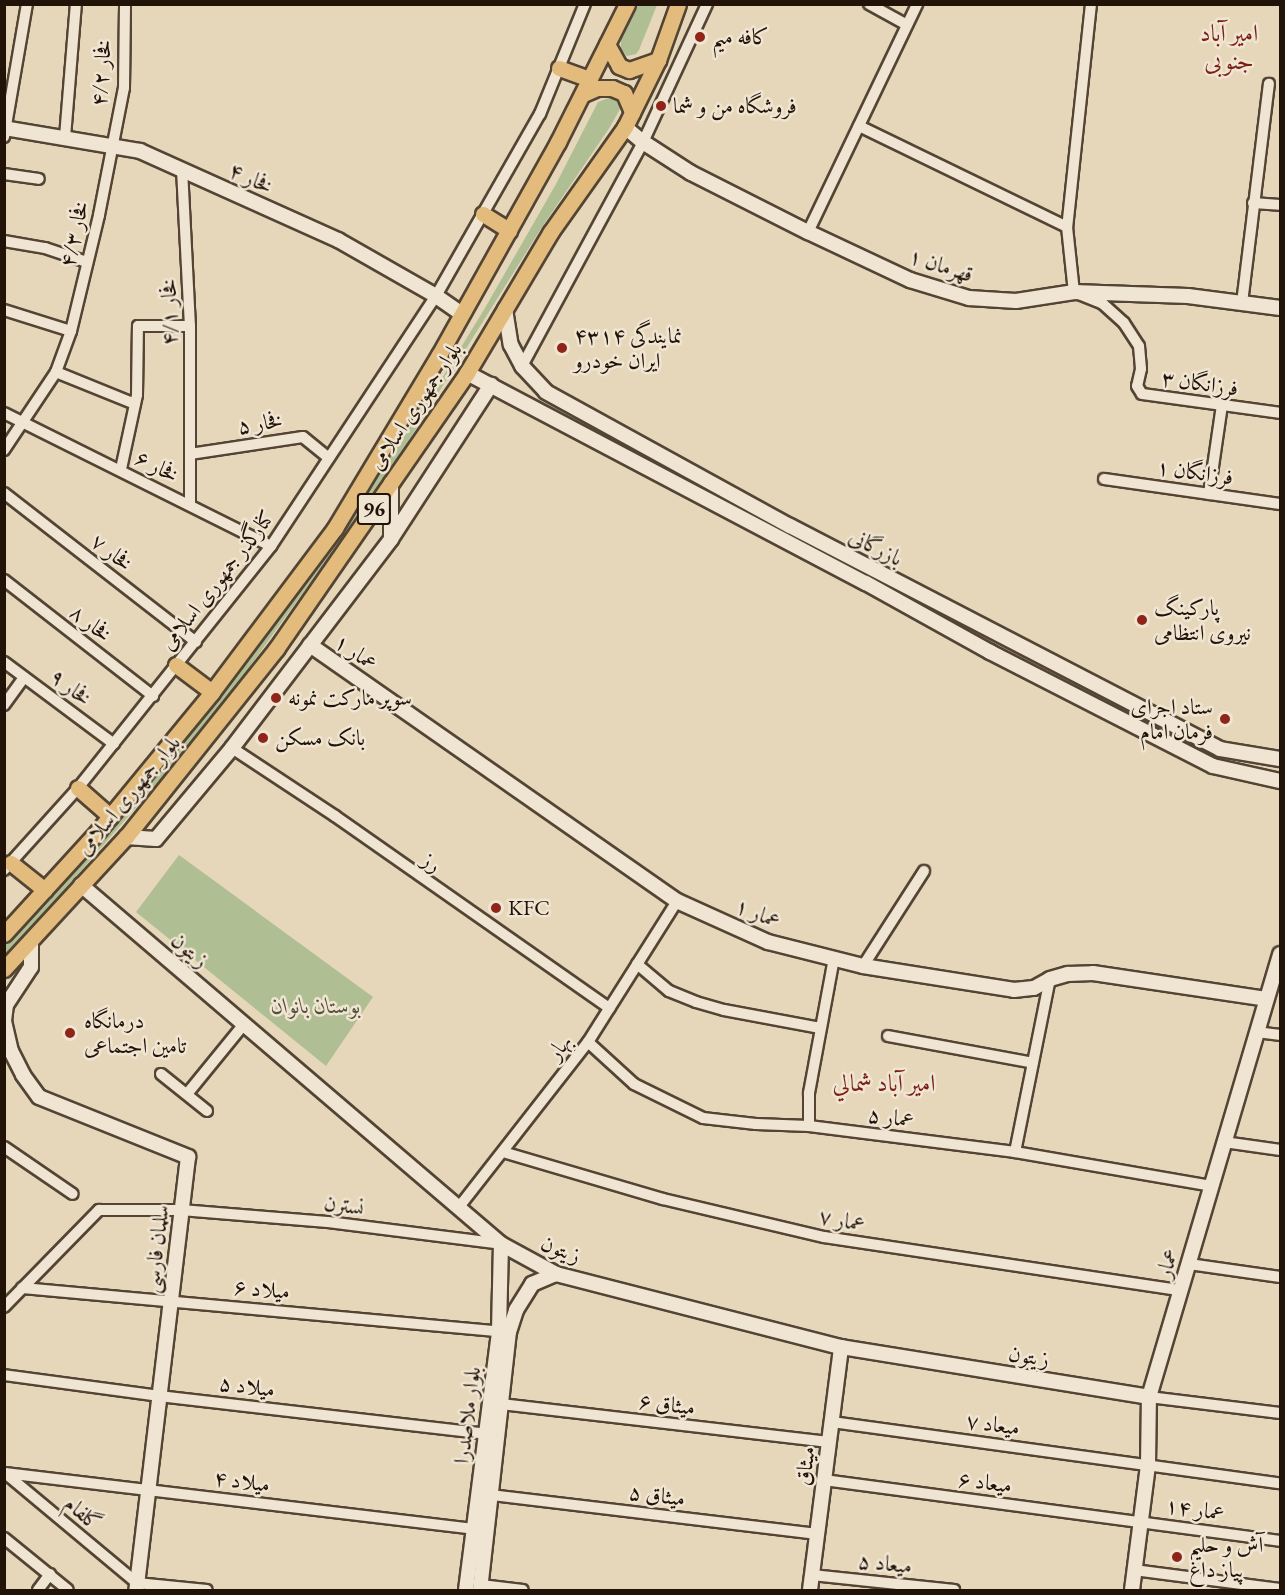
<!DOCTYPE html>
<html>
<head>
<meta charset="utf-8">
<style>
  body { margin:0 }
  #map { position:relative; width:1285px; height:1595px; overflow:hidden; background:#e6d7ba; font-family:"EB Garamond",Amiri,serif }
  div>[style] { position:absolute }
  [style*='--x'] { left:calc(var(--x)*1px); top:calc(var(--y)*1px); width:calc(var(--w)*1px); rotate:calc(var(--a)*1deg) }
  .green>* { inset:0; background:#b0bf93 }
  .roads { filter:drop-shadow(2px 0 #534434) drop-shadow(-2px 0 #534434) drop-shadow(0 2px #534434) drop-shadow(0 -2px #534434) }
  .street>* { height:10px; margin:-5px; padding:0 5px; transform-origin:5px; border-radius:5px; background:#efe5d2 }
  .secondary>* { height:14px; margin:-7px; padding:0 7px; transform-origin:7px; border-radius:7px; background:#efe5d2 }
  .primary>* { height:15px; margin:-7.5px; padding:0 7.5px; transform-origin:7.5px; border-radius:7.5px; background:#e3bc7d }
  .dots>* { width:16px; height:16px; translate:-50% -50%; box-sizing:border-box; border:3px solid #efe5d2; border-radius:50% }
  span { translate:-50% -50%; white-space:nowrap; text-align:center; line-height:1.15; -webkit-text-stroke:5px #efe5d2; paint-order:stroke }
  .shield-label span { padding:2px 4px; background:#efe5d2; border:2px solid; border-radius:4px; -webkit-text-stroke-width:0 }
  .shield-label { font-size:21px; color:#221308; font-weight:700 }
  .poi-label { font-size:22px; color:#221308 }
  .left { translate:0 -50%; text-align:left }
  .right { translate:-100% -50%; text-align:right }
  .street-label { font-size:22px; color:#221308 }
  .park-label { font-size:22px; color:#544f39; font-style:italic }
  .neighbourhood-label { font-size:24px; color:#7a1f14 }
  .frame { position:absolute; inset:0; border:6px solid #221308; pointer-events:none }
</style>
</head>
<body>
<div id="map">
  <div class="green">
    <div style="clip-path:polygon(639px 4px,657px 5px,639px 50px,636px 54px,627px 56px,621px 50px,621px 39px)"></div>
    <div style="clip-path:polygon(611px 97px,619px 101px,620px 109px,610px 127px,542px 227px,384px 480px,246px 672px,167px 772px,5px 958px,4px 946px,106px 836px,250px 654px,317px 564px,430px 398px,485px 308px,556px 184px,598px 102px)"></div>
    <div style="clip-path:polygon(179px 855px,373px 997px,326px 1066px,136px 912px)"></div>
  </div>
  <div class="roads">
    <div class="street">
      <div style="--x:869;--y:4;--w:43;--a:28.9"></div>
      <div style="--x:1091;--y:4;--w:224;--a:96.1"></div>
      <div style="--x:1067;--y:227;--w:65;--a:83.9"></div>
      <div style="--x:1074;--y:292;--w:31;--a:22"></div>
      <div style="--x:1103;--y:304;--w:28;--a:42"></div>
      <div style="--x:1124;--y:323;--w:27;--a:57"></div>
      <div style="--x:1139;--y:346;--w:23;--a:85"></div>
      <div style="--x:1141;--y:369;--w:17;--a:103"></div>
      <div style="--x:1137;--y:386;--w:9;--a:58"></div>
      <div style="--x:1142;--y:394;--w:139;--a:7.8"></div>
      <div style="--x:859;--y:126;--w:231;--a:25.9"></div>
      <div style="--x:4;--y:137;--w:135;--a:-80.2"></div>
      <div style="--x:65;--y:137;--w:133;--a:-85.3"></div>
      <div style="--x:182;--y:169;--w:157;--a:87.1"></div>
      <div style="--x:190;--y:326;--w:178;--a:90"></div>
      <div style="--x:4;--y:174;--w:35;--a:8"></div>
      <div style="--x:1253;--y:203;--w:27;--a:4"></div>
      <div style="--x:808;--y:232;--w:253;--a:-64.4"></div>
      <div style="--x:4;--y:241;--w:42;--a:9.7"></div>
      <div style="--x:45;--y:248;--w:44;--a:18.4"></div>
      <div style="--x:1242;--y:303;--w:221;--a:-83"></div>
      <div style="--x:4;--y:310;--w:70;--a:17.4"></div>
      <div style="--x:522;--y:366;--w:255;--a:-61.6"></div>
      <div style="--x:643;--y:142;--w:152;--a:-65.1"></div>
      <div style="--x:56;--y:372;--w:85;--a:22.1"></div>
      <div style="--x:4;--y:413;--w:298;--a:26.5"></div>
      <div style="--x:4;--y:450;--w:94;--a:-56.3"></div>
      <div style="--x:56;--y:372;--w:44;--a:-69.9"></div>
      <div style="--x:71;--y:331;--w:119;--a:-76.4"></div>
      <div style="--x:99;--y:215;--w:129;--a:-78.9"></div>
      <div style="--x:124;--y:88;--w:84;--a:-89.3"></div>
      <div style="--x:190;--y:454;--w:114;--a:-8.6"></div>
      <div style="--x:303;--y:437;--w:33;--a:39"></div>
      <div style="--x:121;--y:469;--w:76;--a:-77.8"></div>
      <div style="--x:137;--y:395;--w:69;--a:-89.2"></div>
      <div style="--x:138;--y:326;--w:52;--a:0"></div>
      <div style="--x:1104;--y:479;--w:178;--a:8.1"></div>
      <div style="--x:4;--y:493;--w:243;--a:37.8"></div>
      <div style="--x:1209;--y:494;--w:90;--a:-81.7"></div>
      <div style="--x:4;--y:580;--w:189;--a:37.9"></div>
      <div style="--x:4;--y:662;--w:137;--a:36.7"></div>
      <div style="--x:4;--y:705;--w:34;--a:-54"></div>
      <div style="--x:232;--y:748;--w:123;--a:33.4"></div>
      <div style="--x:335;--y:816;--w:335;--a:35"></div>
      <div style="--x:4;--y:870;--w:110;--a:-47.9"></div>
      <div style="--x:78;--y:788;--w:310;--a:-51.4"></div>
      <div style="--x:271;--y:546;--w:300;--a:-56.6"></div>
      <div style="--x:436;--y:296;--w:210;--a:-60.3"></div>
      <div style="--x:540;--y:114;--w:119;--a:-67.8"></div>
      <div style="--x:637;--y:964;--w:42;--a:40.2"></div>
      <div style="--x:669;--y:991;--w:29;--a:22"></div>
      <div style="--x:696;--y:1002;--w:29;--a:16"></div>
      <div style="--x:724;--y:1010;--w:98;--a:10.6"></div>
      <div style="--x:863;--y:966;--w:113;--a:-57.3"></div>
      <div style="--x:1256;--y:1032;--w:24;--a:7"></div>
      <div style="--x:888;--y:1036;--w:147;--a:10.5"></div>
      <div style="--x:588;--y:1042;--w:62;--a:42.4"></div>
      <div style="--x:634;--y:1084;--w:77;--a:26.2"></div>
      <div style="--x:703;--y:1118;--w:53;--a:6.5"></div>
      <div style="--x:756;--y:1124;--w:53;--a:2.2"></div>
      <div style="--x:809;--y:1126;--w:208;--a:7.2"></div>
      <div style="--x:1015;--y:1152;--w:199;--a:9.8"></div>
      <div style="--x:161;--y:1074;--w:59;--a:38.8"></div>
      <div style="--x:187;--y:1094;--w:90;--a:-50.8"></div>
      <div style="--x:809;--y:1126;--w:33;--a:-90"></div>
      <div style="--x:809;--y:1093;--w:137;--a:-79.5"></div>
      <div style="--x:1224;--y:1142;--w:57;--a:8.1"></div>
      <div style="--x:4;--y:1147;--w:83;--a:34.3"></div>
      <div style="--x:503;--y:1152;--w:167;--a:16.4"></div>
      <div style="--x:663;--y:1199;--w:165;--a:13.3"></div>
      <div style="--x:824;--y:1237;--w:360;--a:8.5"></div>
      <div style="--x:1015;--y:1152;--w:177;--a:-78.6"></div>
      <div style="--x:459;--y:1207;--w:209;--a:-52"></div>
      <div style="--x:588;--y:1042;--w:167;--a:-57.7"></div>
      <div style="--x:1189;--y:1264;--w:92;--a:8.1"></div>
      <div style="--x:22;--y:1288;--w:479;--a:5.2"></div>
      <div style="--x:4;--y:1307;--w:136;--a:-45.6"></div>
      <div style="--x:99;--y:1210;--w:82;--a:0"></div>
      <div style="--x:181;--y:1210;--w:147;--a:4.7"></div>
      <div style="--x:328;--y:1222;--w:174;--a:7.2"></div>
      <div style="--x:4;--y:1375;--w:156;--a:7.7"></div>
      <div style="--x:159;--y:1396;--w:329;--a:6.6"></div>
      <div style="--x:1149;--y:1397;--w:132;--a:7"></div>
      <div style="--x:501;--y:1404;--w:330;--a:6.6"></div>
      <div style="--x:832;--y:1422;--w:452;--a:7.8"></div>
      <div style="--x:5;--y:1473;--w:472;--a:6.8"></div>
      <div style="--x:5;--y:1473;--w:172;--a:39.8"></div>
      <div style="--x:137;--y:1583;--w:70;--a:5.7"></div>
      <div style="--x:824;--y:1480;--w:460;--a:7.6"></div>
      <div style="--x:491;--y:1495;--w:328;--a:6.8"></div>
      <div style="--x:4;--y:1538;--w:82;--a:39.1"></div>
      <div style="--x:1134;--y:1570;--w:147;--a:7.4"></div>
      <div style="--x:812;--y:1575;--w:143;--a:6"></div>
      <div style="--x:481;--y:1585;--w:42;--a:6.8"></div>
      <div style="--x:38;--y:1590;--w:20;--a:-53"></div>
    </div>
    <div class="secondary">
      <div style="--x:625;--y:127;--w:23;--a:40"></div>
      <div style="--x:643;--y:142;--w:57;--a:32.9"></div>
      <div style="--x:691;--y:173;--w:131;--a:26.8"></div>
      <div style="--x:808;--y:232;--w:113;--a:25.2"></div>
      <div style="--x:910;--y:280;--w:62;--a:17"></div>
      <div style="--x:969;--y:298;--w:47;--a:3.7"></div>
      <div style="--x:1016;--y:301;--w:59;--a:-8.8"></div>
      <div style="--x:1074;--y:292;--w:114;--a:2"></div>
      <div style="--x:1188;--y:296;--w:93;--a:7.4"></div>
      <div style="--x:4;--y:128;--w:138;--a:9.6"></div>
      <div style="--x:140;--y:151;--w:217;--a:24.2"></div>
      <div style="--x:338;--y:240;--w:113;--a:29.7"></div>
      <div style="--x:436;--y:296;--w:32;--a:35"></div>
      <div style="--x:505;--y:309;--w:36;--a:81"></div>
      <div style="--x:511;--y:345;--w:24;--a:62"></div>
      <div style="--x:522;--y:366;--w:35;--a:47"></div>
      <div style="--x:546;--y:392;--w:278;--a:28.8"></div>
      <div style="--x:790;--y:526;--w:484;--a:27.4"></div>
      <div style="--x:1220;--y:749;--w:61;--a:9.5"></div>
      <div style="--x:467;--y:373;--w:451;--a:27.8"></div>
      <div style="--x:866;--y:583;--w:142;--a:29.1"></div>
      <div style="--x:990;--y:652;--w:250;--a:27.1"></div>
      <div style="--x:1213;--y:766;--w:69;--a:12.6"></div>
      <div style="--x:391;--y:539;--w:184;--a:-57"></div>
      <div style="--x:310;--y:645;--w:447;--a:34.9"></div>
      <div style="--x:677;--y:901;--w:100;--a:24.3"></div>
      <div style="--x:768;--y:942;--w:98;--a:14.2"></div>
      <div style="--x:863;--y:966;--w:153;--a:9"></div>
      <div style="--x:1014;--y:990;--w:20;--a:-6"></div>
      <div style="--x:1034;--y:988;--w:18;--a:-29"></div>
      <div style="--x:1050;--y:979;--w:19;--a:-16"></div>
      <div style="--x:1068;--y:974;--w:25;--a:-2"></div>
      <div style="--x:1093;--y:973;--w:175;--a:8.5"></div>
      <div style="--x:126;--y:837;--w:30;--a:4"></div>
      <div style="--x:156;--y:839;--w:119;--a:-50.1"></div>
      <div style="--x:232;--y:748;--w:263;--a:-52.7"></div>
      <div style="--x:391;--y:539;--w:56;--a:-90"></div>
      <div style="--x:81;--y:885;--w:553;--a:40.52"></div>
      <div style="--x:501;--y:1244;--w:63;--a:28.6"></div>
      <div style="--x:556;--y:1274;--w:294;--a:14.4"></div>
      <div style="--x:841;--y:1347;--w:312;--a:9.2"></div>
      <div style="--x:4;--y:1021;--w:31;--a:77"></div>
      <div style="--x:11;--y:1051;--w:27;--a:63"></div>
      <div style="--x:23;--y:1075;--w:27;--a:54"></div>
      <div style="--x:39;--y:1097;--w:161;--a:21.9"></div>
      <div style="--x:188;--y:1157;--w:436;--a:96.8"></div>
      <div style="--x:4;--y:1021;--w:16;--a:-83"></div>
      <div style="--x:6;--y:1005;--w:45;--a:-56.7"></div>
      <div style="--x:31;--y:967;--w:26;--a:-90"></div>
      <div style="--x:466;--y:1590;--w:261;--a:-82.7"></div>
      <div style="--x:499;--y:1331;--w:87;--a:-88.7"></div>
      <div style="--x:480;--y:1590;--w:260;--a:-83.6"></div>
      <div style="--x:509;--y:1332;--w:23;--a:-72"></div>
      <div style="--x:516;--y:1310;--w:31;--a:-58"></div>
      <div style="--x:532;--y:1284;--w:26;--a:-23"></div>
      <div style="--x:810;--y:1590;--w:245;--a:-82.7"></div>
      <div style="--x:1132;--y:1590;--w:126;--a:-82.7"></div>
      <div style="--x:1148;--y:1465;--w:68;--a:-89.2"></div>
      <div style="--x:1149;--y:1397;--w:462;--a:-73.5"></div>
    </div>
    <div class="primary">
      <div style="--x:607;--y:44;--w:25;--a:61"></div>
      <div style="--x:619;--y:66;--w:11;--a:22"></div>
      <div style="--x:629;--y:70;--w:31;--a:-19"></div>
      <div style="--x:559;--y:68;--w:33;--a:20"></div>
      <div style="--x:583;--y:94;--w:15;--a:-23"></div>
      <div style="--x:597;--y:88;--w:15;--a:0"></div>
      <div style="--x:612;--y:88;--w:13;--a:23"></div>
      <div style="--x:624;--y:93;--w:21;--a:67"></div>
      <div style="--x:483;--y:214;--w:31;--a:32"></div>
      <div style="--x:176;--y:665;--w:45;--a:36.9"></div>
      <div style="--x:78;--y:788;--w:43;--a:41.2"></div>
      <div style="--x:11;--y:863;--w:43;--a:38.5"></div>
      <div style="--x:4;--y:934;--w:139;--a:-47.6"></div>
      <div style="--x:98;--y:831;--w:180;--a:-50.6"></div>
      <div style="--x:212;--y:692;--w:205;--a:-53.1"></div>
      <div style="--x:335;--y:528;--w:202;--a:-59"></div>
      <div style="--x:439;--y:355;--w:244;--a:-60.8"></div>
      <div style="--x:558;--y:142;--w:154;--a:-63.4"></div>
      <div style="--x:4;--y:969;--w:180;--a:-47.3"></div>
      <div style="--x:126;--y:837;--w:241;--a:-51.4"></div>
      <div style="--x:276;--y:649;--w:336;--a:-55.3"></div>
      <div style="--x:467;--y:373;--w:163;--a:-59.3"></div>
      <div style="--x:550;--y:233;--w:130;--a:-54.7"></div>
      <div style="--x:625;--y:127;--w:75;--a:-63.8"></div>
      <div style="--x:658;--y:60;--w:59;--a:-70.3"></div>
    </div>
  </div>
  <div class="dots">
    <div style="left:700px;top:37px;background:#8f2418"></div>
    <div style="left:661px;top:106px;background:#8f2418"></div>
    <div style="left:562px;top:348px;background:#8f2418"></div>
    <div style="left:1142px;top:620px;background:#8f2418"></div>
    <div style="left:276px;top:698px;background:#8f2418"></div>
    <div style="left:1225px;top:719px;background:#8f2418"></div>
    <div style="left:263px;top:738px;background:#8f2418"></div>
    <div style="left:496px;top:908px;background:#8f2418"></div>
    <div style="left:70px;top:1033px;background:#8f2418"></div>
    <div style="left:1177px;top:1557px;background:#8f2418"></div>
  </div>
  <div class="shield-label">
    <span style="left:374px;top:509px">96</span>
  </div>
  <div class="poi-label">
    <span class="left" style="left:712px;top:37px">کافه میم</span>
    <span class="left" style="left:673px;top:106px">فروشگاه من و شما</span>
    <span class="left" style="left:574px;top:348px">نمایندگی ۴۳۱۴<br>ایران خودرو</span>
    <span class="left" style="left:1154px;top:620px">پارکینگ<br>نیروی انتظامی</span>
    <span class="left" style="left:288px;top:698px">سوپر مارکت نمونه</span>
    <span class="right" style="left:1213px;top:719px">ستاد اجرای<br>فرمان امام</span>
    <span class="left" style="left:275px;top:738px">بانک مسکن</span>
    <span class="left" style="left:508px;top:908px">KFC</span>
    <span class="left" style="left:84px;top:1033px">درمانگاه<br>تامین اجتماعی</span>
    <span class="left" style="left:1189px;top:1557px">آش و حلیم<br>پیاز داغ</span>
  </div>
  <div class="street-label">
    <span style="left:101px;top:73px;rotate:-85deg">فخار ۴/۲</span>
    <span style="left:251px;top:178px;rotate:24deg">فخار ۴</span>
    <span style="left:74px;top:234px;rotate:-77deg">فخار ۴/۳</span>
    <span style="left:941px;top:265px;rotate:18deg">قهرمان ۱</span>
    <span style="left:169px;top:312px;rotate:-91deg">فخار ۴/۱</span>
    <span style="left:1200px;top:383px;rotate:8deg">فرزانگان ۳</span>
    <span style="left:415px;top:406px;rotate:-56deg">بلوار جمهوری اسلامی</span>
    <span style="left:260px;top:423px;rotate:-9deg">فخار ۵</span>
    <span style="left:157px;top:466px;rotate:27deg">فخار ۶</span>
    <span style="left:1195px;top:472px;rotate:8deg">فرزانگان ۱</span>
    <span style="left:876px;top:547px;rotate:27deg">بازرگانی</span>
    <span style="left:112px;top:552px;rotate:38deg">فخار ۷</span>
    <span style="left:217px;top:580px;rotate:-52deg">کنارگذر جمهوری اسلامی</span>
    <span style="left:91px;top:623px;rotate:38deg">فخار ۸</span>
    <span style="left:356px;top:652px;rotate:35deg">عمار ۱</span>
    <span style="left:71px;top:687px;rotate:37deg">فخار ۹</span>
    <span style="left:128px;top:795px;rotate:-50deg">بلوار جمهوری اسلامی</span>
    <span style="left:432px;top:862px;rotate:36deg">رز</span>
    <span style="left:758px;top:913px;rotate:22deg">عمار ۱</span>
    <span style="left:190px;top:950px;rotate:40deg">زیتون</span>
    <span style="left:559px;top:1047px;rotate:-53deg">بهار</span>
    <span style="left:891px;top:1117px;rotate:7deg">عمار ۵</span>
    <span style="left:344px;top:1205px;rotate:7deg">نسترن</span>
    <span style="left:842px;top:1220px;rotate:10deg">عمار ۷</span>
    <span style="left:156px;top:1249px;rotate:-83deg">سلمان فارسی</span>
    <span style="left:561px;top:1249px;rotate:21deg">زیتون</span>
    <span style="left:1167px;top:1263px;rotate:-73deg">عمار</span>
    <span style="left:262px;top:1289px;rotate:5deg">میلاد ۶</span>
    <span style="left:1029px;top:1356px;rotate:9deg">زیتون</span>
    <span style="left:247px;top:1386px;rotate:7deg">میلاد ۵</span>
    <span style="left:667px;top:1404px;rotate:7deg">میثاق ۶</span>
    <span style="left:467px;top:1415px;rotate:-83deg">بلوار ملاصدرا</span>
    <span style="left:993px;top:1424px;rotate:8deg">میعاد ۷</span>
    <span style="left:805px;top:1466px;rotate:-83deg">میثاق</span>
    <span style="left:242px;top:1481px;rotate:7deg">میلاد ۴</span>
    <span style="left:985px;top:1482px;rotate:7deg">میعاد ۶</span>
    <span style="left:657px;top:1495px;rotate:7deg">میثاق ۵</span>
    <span style="left:1195px;top:1509px;rotate:8deg">عمار ۱۴</span>
    <span style="left:83px;top:1513px;rotate:40deg">گلفام</span>
    <span style="left:885px;top:1563px;rotate:6deg">میعاد ۵</span>
  </div>
  <div class="park-label">
    <span style="left:316px;top:1006px">بوستان بانوان</span>
  </div>
  <div class="neighbourhood-label">
    <span style="left:1229px;top:47px">امير آباد<br>جنوبی</span>
    <span style="left:884px;top:1083px">امیر آباد شمالي</span>
  </div>
  <div class="frame"></div>
</div>
</body>
</html>
